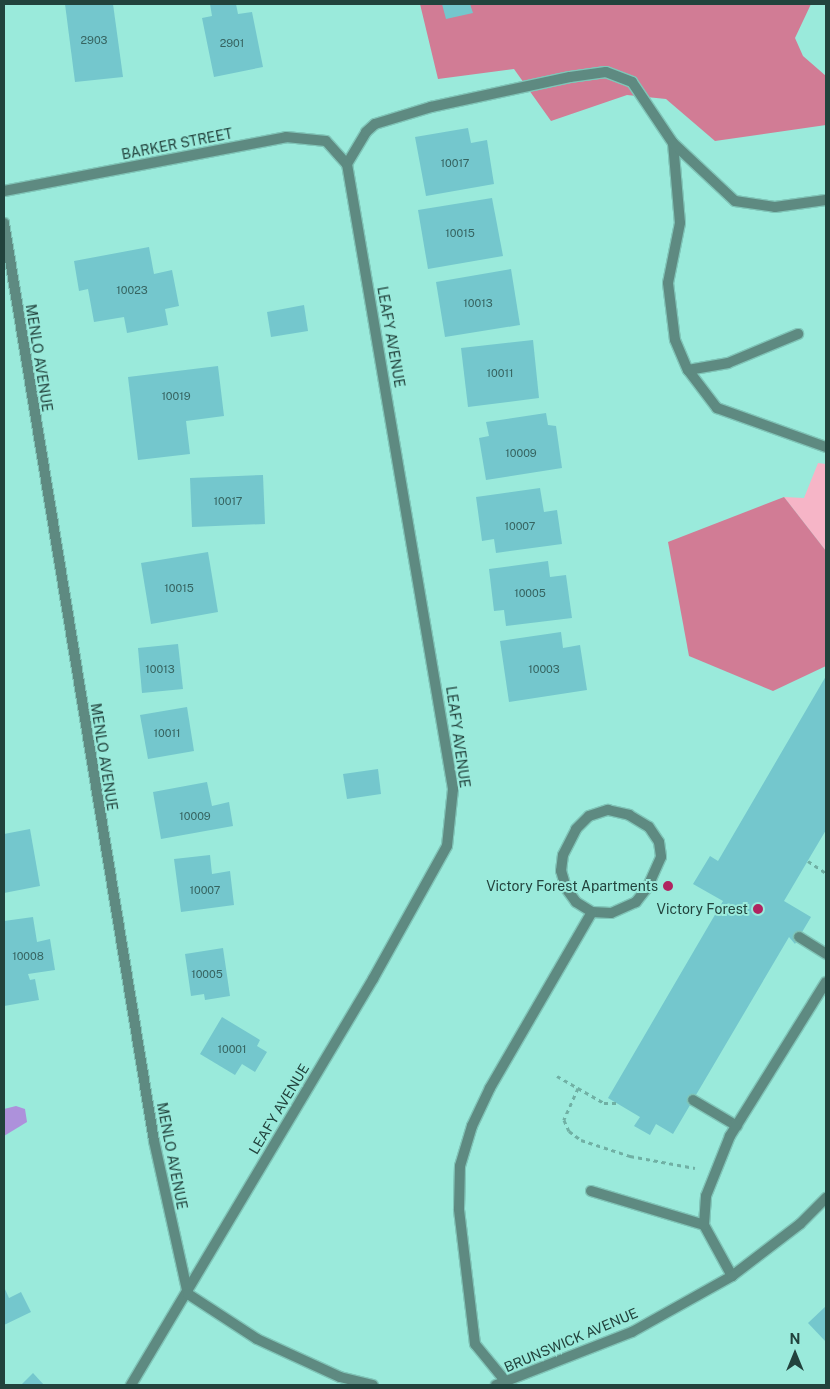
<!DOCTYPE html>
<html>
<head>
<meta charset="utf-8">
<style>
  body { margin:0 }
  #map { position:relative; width:830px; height:1389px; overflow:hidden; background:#9aeadb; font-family:"Public Sans",sans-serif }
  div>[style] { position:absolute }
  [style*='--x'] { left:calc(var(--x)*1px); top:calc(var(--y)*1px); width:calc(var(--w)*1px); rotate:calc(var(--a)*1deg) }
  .green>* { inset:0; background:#f6b5c7 }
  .forest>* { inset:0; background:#d17c95 }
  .water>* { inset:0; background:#ad91db }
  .building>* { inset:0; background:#74c7cd }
  .path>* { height:3px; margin-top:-1.5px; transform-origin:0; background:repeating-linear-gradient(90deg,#70b0a4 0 4px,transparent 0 8px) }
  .roads { filter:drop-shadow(1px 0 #80c5b8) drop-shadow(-1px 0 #80c5b8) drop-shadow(0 1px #80c5b8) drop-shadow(0 -1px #80c5b8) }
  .service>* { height:10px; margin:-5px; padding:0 5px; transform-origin:5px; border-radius:5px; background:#5e8a81 }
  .minor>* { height:10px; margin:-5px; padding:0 5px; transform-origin:5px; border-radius:5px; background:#5e8a81 }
  .dots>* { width:14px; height:14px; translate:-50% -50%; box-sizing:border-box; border:2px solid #9aeadb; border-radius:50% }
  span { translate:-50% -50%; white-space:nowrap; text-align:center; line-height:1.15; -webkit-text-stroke:4px #9aeadb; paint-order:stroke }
  .number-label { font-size:11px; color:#366461 }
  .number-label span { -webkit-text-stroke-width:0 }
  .street-label { font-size:14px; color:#22433d }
  .poi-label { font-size:14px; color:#22433d }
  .right { translate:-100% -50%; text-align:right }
  .frame { position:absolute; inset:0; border:5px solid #22433d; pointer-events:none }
  .north { position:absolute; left:770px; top:1329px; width:50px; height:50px; -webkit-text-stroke:4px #9aeadb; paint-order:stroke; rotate:0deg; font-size:14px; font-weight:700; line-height:20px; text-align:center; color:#22433d }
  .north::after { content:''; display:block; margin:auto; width:18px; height:22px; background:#22433d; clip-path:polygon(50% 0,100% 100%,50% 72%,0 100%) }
</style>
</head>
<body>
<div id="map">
  <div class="green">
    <div style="clip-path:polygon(818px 463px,826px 464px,826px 551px,784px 497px,804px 498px)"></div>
  </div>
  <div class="forest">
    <div style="clip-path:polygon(420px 4px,811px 4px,795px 38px,803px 56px,826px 76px,826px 125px,715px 141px,666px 99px,627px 95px,551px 121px,514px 69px,438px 79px)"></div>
    <div style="clip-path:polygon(784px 497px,826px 551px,826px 666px,773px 691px,689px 656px,668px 542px)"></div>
  </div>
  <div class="water">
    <div style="clip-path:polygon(16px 1106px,25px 1109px,27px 1122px,4px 1136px,4px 1109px)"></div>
  </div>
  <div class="building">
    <div style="clip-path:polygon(65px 4px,113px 4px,123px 77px,75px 82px)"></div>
    <div style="clip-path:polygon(210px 4px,236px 4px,238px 14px,252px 12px,263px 67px,214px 77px,202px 18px,212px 16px)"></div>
    <div style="clip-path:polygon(442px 4px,470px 4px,473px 13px,446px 19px)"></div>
    <div style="clip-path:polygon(468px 128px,471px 143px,487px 140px,494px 184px,426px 196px,415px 137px)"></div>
    <div style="clip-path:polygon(492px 198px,503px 256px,428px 269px,418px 210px)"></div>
    <div style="clip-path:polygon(149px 247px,154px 274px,172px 270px,179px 306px,165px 309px,168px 325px,127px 333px,124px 317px,94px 322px,88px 289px,79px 291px,74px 261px)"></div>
    <div style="clip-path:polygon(511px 269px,520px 325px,445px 337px,436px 282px)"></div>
    <div style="clip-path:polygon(304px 305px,308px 331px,271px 337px,267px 312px)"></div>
    <div style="clip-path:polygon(533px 340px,539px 398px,468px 407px,461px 348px)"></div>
    <div style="clip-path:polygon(218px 366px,224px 416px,186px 421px,190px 454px,138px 460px,128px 377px)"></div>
    <div style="clip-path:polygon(546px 413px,548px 425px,556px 426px,562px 468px,486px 480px,479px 438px,489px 436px,486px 422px)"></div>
    <div style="clip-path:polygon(263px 475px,265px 524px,192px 527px,190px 478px)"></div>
    <div style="clip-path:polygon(540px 488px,544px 512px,557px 510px,562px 544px,496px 553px,494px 539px,482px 541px,476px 497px)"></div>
    <div style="clip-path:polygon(208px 552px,218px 612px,151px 624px,141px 563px)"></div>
    <div style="clip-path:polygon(548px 561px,550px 577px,566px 575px,572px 618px,506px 626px,504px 610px,494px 611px,489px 569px)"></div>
    <div style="clip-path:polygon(561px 632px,563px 648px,580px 645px,587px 690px,509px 702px,500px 641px)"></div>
    <div style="clip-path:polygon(178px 644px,183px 689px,142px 693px,138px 648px)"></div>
    <div style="clip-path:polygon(826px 676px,826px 830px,784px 901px,811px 917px,795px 944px,789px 937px,673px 1134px,656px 1124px,650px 1135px,634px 1126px,640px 1117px,608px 1098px,723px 901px,693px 884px,710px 856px,718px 861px)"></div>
    <div style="clip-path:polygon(187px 707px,194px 751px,148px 759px,140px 715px)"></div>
    <div style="clip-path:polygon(378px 769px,381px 794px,347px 799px,343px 774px)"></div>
    <div style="clip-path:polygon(207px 782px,212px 806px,229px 802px,233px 826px,161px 839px,153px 792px)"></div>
    <div style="clip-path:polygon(30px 829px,40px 886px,4px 893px,4px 834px)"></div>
    <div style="clip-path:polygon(210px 855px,212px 874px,230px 871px,234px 905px,181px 912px,174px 859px)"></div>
    <div style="clip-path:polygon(33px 917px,37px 942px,50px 939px,55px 970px,28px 974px,30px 980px,35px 979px,39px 1000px,4px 1006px,4px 921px)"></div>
    <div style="clip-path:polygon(223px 948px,230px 996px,205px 1000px,204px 994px,191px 996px,185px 954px)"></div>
    <div style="clip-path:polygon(222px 1017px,260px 1040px,257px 1046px,267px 1052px,255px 1072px,242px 1064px,235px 1075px,200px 1054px)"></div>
    <div style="clip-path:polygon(4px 1287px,9px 1298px,21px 1292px,31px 1312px,4px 1325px)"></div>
    <div style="clip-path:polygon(826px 1306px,826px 1342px,808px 1323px)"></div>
    <div style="clip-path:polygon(33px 1373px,44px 1385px,21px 1385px)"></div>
  </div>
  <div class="path">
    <div style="--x:808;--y:861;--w:22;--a:34"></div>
    <div style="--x:557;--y:1076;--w:54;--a:29.9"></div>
    <div style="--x:604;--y:1103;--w:12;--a:0"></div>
    <div style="--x:578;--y:1088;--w:35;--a:114"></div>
    <div style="--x:564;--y:1120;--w:12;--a:66"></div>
    <div style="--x:569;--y:1131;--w:15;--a:37"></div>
    <div style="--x:581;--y:1140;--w:52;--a:18.1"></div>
    <div style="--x:630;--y:1156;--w:66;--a:10.5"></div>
  </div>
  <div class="roads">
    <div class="service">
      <div style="--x:673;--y:143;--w:80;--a:85"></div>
      <div style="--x:680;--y:223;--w:61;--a:101.3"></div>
      <div style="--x:668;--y:283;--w:57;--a:83"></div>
      <div style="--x:675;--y:340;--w:33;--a:67"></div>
      <div style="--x:688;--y:370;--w:48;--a:52.7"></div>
      <div style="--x:717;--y:408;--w:116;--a:19.7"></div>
      <div style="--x:347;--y:164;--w:37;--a:-59"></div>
      <div style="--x:366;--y:132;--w:12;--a:-42"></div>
      <div style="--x:375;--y:124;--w:59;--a:-16.9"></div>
      <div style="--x:431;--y:107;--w:142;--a:-12.2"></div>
      <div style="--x:570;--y:77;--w:36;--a:-8"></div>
      <div style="--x:606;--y:72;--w:28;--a:21"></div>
      <div style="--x:632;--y:82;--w:73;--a:56.1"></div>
      <div style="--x:673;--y:143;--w:85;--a:43.1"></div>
      <div style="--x:735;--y:201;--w:40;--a:8.5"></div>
      <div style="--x:775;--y:207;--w:51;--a:-7.8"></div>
      <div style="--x:688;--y:370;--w:41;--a:-9.9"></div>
      <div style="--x:728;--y:363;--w:76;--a:-22.5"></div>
      <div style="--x:608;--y:810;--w:22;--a:13"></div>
      <div style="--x:629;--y:815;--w:23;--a:31"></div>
      <div style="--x:649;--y:827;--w:18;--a:56"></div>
      <div style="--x:659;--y:842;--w:15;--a:82"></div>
      <div style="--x:661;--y:857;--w:34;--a:114"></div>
      <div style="--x:647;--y:888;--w:18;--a:128"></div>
      <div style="--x:636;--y:902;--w:27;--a:156"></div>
      <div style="--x:611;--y:913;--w:19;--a:-177"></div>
      <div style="--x:592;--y:912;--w:19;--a:-148"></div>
      <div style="--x:576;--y:902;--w:17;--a:-126"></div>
      <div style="--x:566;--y:888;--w:18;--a:-106"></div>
      <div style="--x:561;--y:871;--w:16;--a:-83"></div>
      <div style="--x:563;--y:855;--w:29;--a:-63"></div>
      <div style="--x:576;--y:829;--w:18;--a:-45"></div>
      <div style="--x:589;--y:816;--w:20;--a:-18"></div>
      <div style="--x:799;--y:937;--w:32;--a:32"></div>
      <div style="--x:693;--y:1100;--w:51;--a:30.6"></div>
      <div style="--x:591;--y:1191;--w:118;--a:16.7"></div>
      <div style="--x:732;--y:1276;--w:58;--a:-118.8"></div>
      <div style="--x:704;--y:1225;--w:29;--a:-86"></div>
      <div style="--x:706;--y:1196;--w:65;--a:-68.2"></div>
      <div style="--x:730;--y:1136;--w:181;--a:-58.1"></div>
      <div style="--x:507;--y:1383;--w:50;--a:-129.4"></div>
      <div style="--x:475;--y:1344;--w:136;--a:-96.8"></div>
      <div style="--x:459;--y:1209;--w:43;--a:-88.7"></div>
      <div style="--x:460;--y:1166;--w:42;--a:-73.3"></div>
      <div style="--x:472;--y:1126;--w:42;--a:-64.7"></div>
      <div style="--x:490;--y:1088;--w:203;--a:-59.9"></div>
    </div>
    <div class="minor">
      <div style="--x:4;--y:191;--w:287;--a:-10.8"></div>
      <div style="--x:286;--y:137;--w:40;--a:5.7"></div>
      <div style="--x:326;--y:141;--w:31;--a:48"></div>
      <div style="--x:347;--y:164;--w:634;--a:80.37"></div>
      <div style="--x:453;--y:789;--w:57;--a:96"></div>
      <div style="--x:447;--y:846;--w:152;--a:119.1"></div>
      <div style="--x:373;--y:979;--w:473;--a:120.8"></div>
      <div style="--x:4;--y:223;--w:930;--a:80.72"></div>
      <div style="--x:154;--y:1141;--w:157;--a:77.5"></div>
      <div style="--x:188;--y:1294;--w:82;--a:33.1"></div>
      <div style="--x:257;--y:1339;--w:91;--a:24.6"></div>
      <div style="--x:340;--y:1377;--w:34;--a:14"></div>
      <div style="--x:496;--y:1385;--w:146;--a:-21.3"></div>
      <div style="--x:632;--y:1332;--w:115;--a:-29.2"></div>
      <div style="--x:732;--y:1276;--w:86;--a:-37.4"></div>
      <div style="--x:800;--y:1224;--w:37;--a:-45"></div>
    </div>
  </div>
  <div class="dots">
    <div style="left:668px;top:886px;background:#b02460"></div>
    <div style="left:758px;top:909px;background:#b02460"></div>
  </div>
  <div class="number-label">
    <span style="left:94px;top:40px">2903</span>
    <span style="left:232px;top:43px">2901</span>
    <span style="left:455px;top:163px">10017</span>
    <span style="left:460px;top:233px">10015</span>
    <span style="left:132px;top:290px">10023</span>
    <span style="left:478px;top:303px">10013</span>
    <span style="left:500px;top:373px">10011</span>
    <span style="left:176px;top:396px">10019</span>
    <span style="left:521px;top:453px">10009</span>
    <span style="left:228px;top:501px">10017</span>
    <span style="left:520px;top:526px">10007</span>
    <span style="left:179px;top:588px">10015</span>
    <span style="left:530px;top:593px">10005</span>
    <span style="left:160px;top:669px">10013</span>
    <span style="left:544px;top:669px">10003</span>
    <span style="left:167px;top:733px">10011</span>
    <span style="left:195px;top:816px">10009</span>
    <span style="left:205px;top:890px">10007</span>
    <span style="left:28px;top:956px">10008</span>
    <span style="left:207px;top:974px">10005</span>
    <span style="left:232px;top:1049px">10001</span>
  </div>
  <div class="street-label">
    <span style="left:177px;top:144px;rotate:-11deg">BARKER STREET</span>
    <span style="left:391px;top:337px;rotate:80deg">LEAFY AVENUE</span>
    <span style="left:39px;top:358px;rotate:81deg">MENLO AVENUE</span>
    <span style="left:458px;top:737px;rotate:82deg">LEAFY AVENUE</span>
    <span style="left:104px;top:757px;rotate:81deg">MENLO AVENUE</span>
    <span style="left:279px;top:1109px;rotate:-59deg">LEAFY AVENUE</span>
    <span style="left:172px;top:1156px;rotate:79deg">MENLO AVENUE</span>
    <span style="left:571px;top:1340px;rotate:-23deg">BRUNSWICK AVENUE</span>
  </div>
  <div class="poi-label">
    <span class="right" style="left:658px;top:886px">Victory Forest Apartments</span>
    <span class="right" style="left:748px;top:909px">Victory Forest</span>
  </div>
  <div class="frame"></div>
  <div class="north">N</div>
</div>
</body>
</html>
